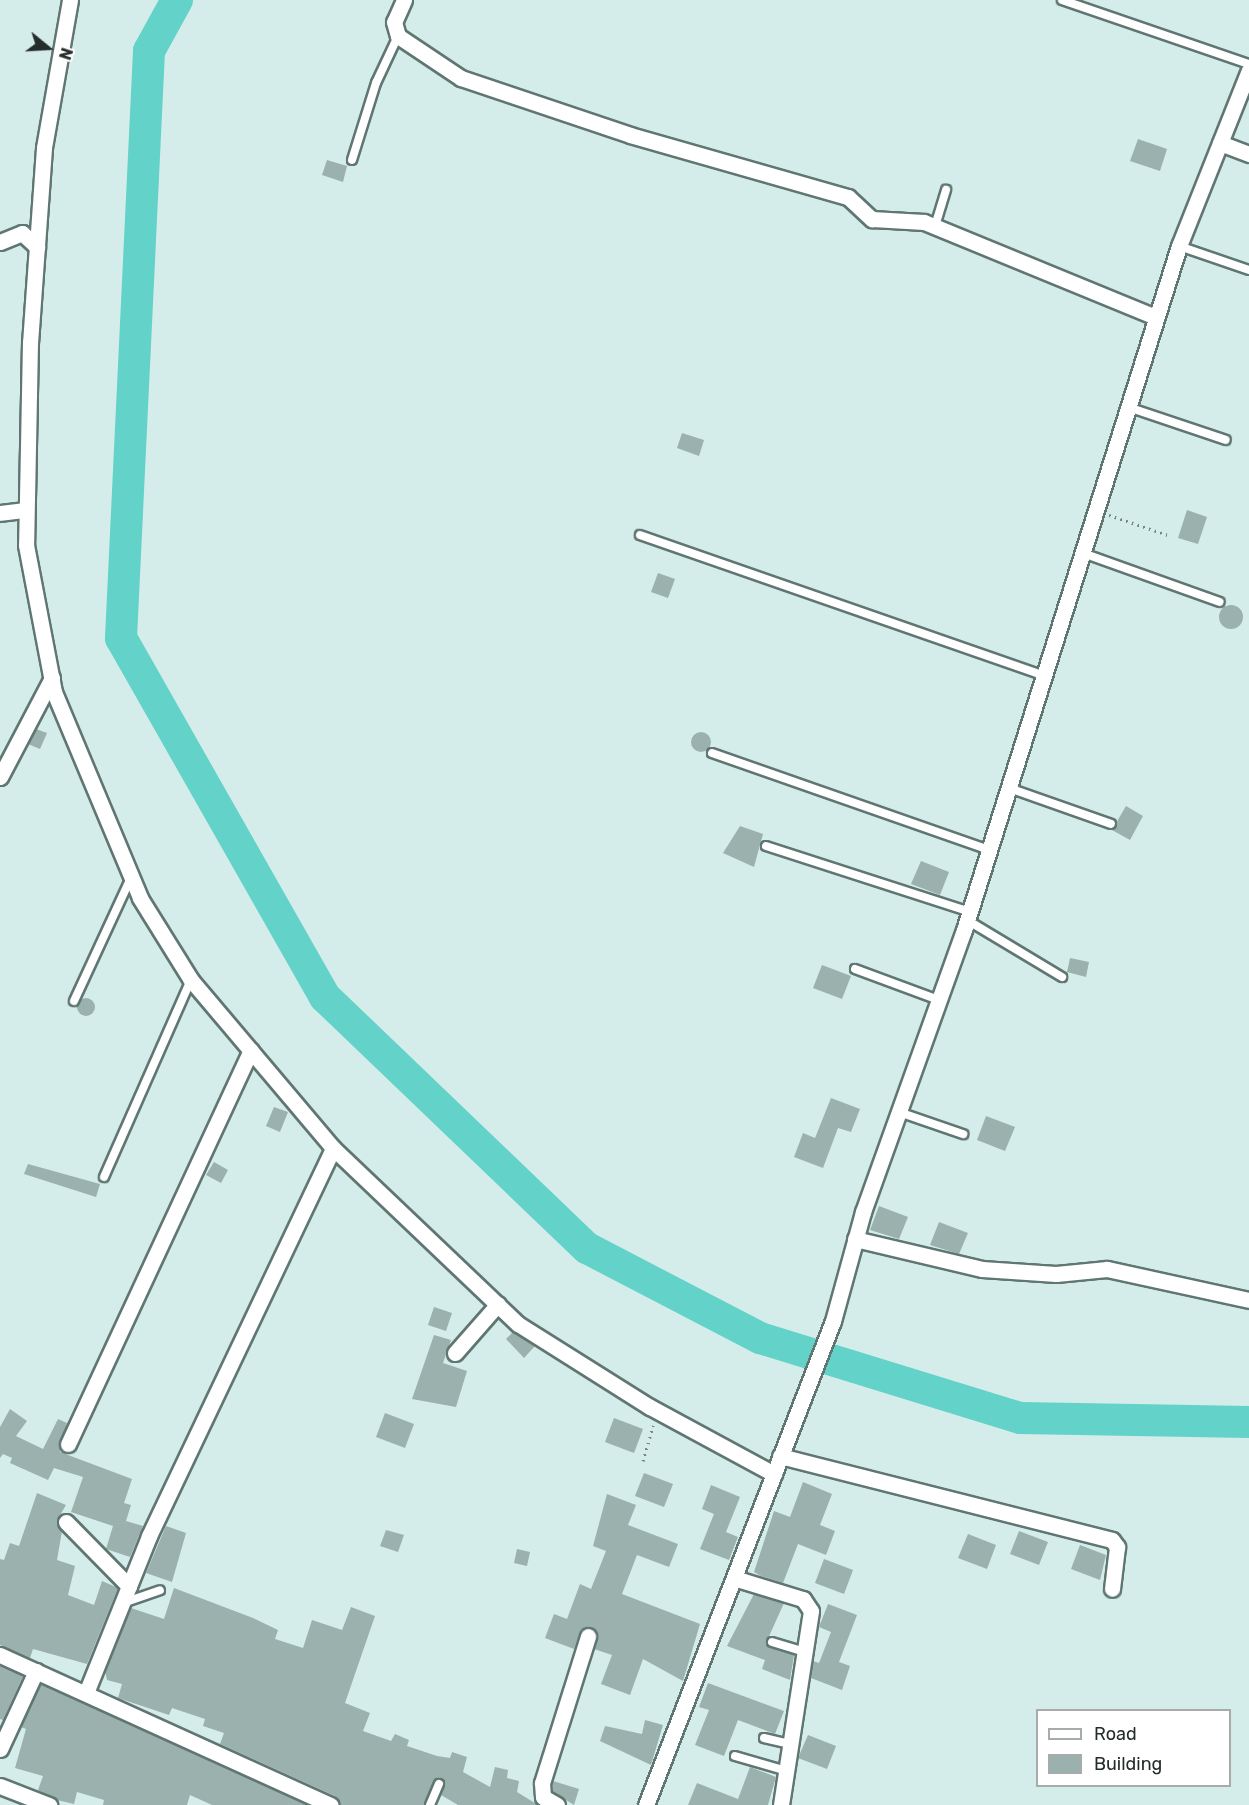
<!DOCTYPE html>
<html>
<head>
<meta charset="utf-8">
<style>
  body { margin:0 }
  #map { position:relative; width:1249px; height:1805px; overflow:hidden; background:#d4edea; font-family:Rubik,sans-serif }
  div>[style] { position:absolute }
  [style*='--x'] { left:calc(var(--x)*1px); top:calc(var(--y)*1px); width:calc(var(--w)*1px); rotate:calc(var(--a)*1deg) }
  .river>* { height:32px; margin:-16px; padding:0 16px; transform-origin:16px; border-radius:16px; background:#63d2c8 }
  .building>* { inset:0; background:#9ab1ae }
  .round { border-radius:50% }
  .path>* { height:3px; margin-top:-1.5px; transform-origin:0; background:repeating-linear-gradient(90deg,#758583 0 1.5px,transparent 0 6px) }
  .roads { filter:drop-shadow(2px 0 #607673) drop-shadow(-2px 0 #607673) drop-shadow(0 2px #607673) drop-shadow(0 -2px #607673) }
  .lane>* { height:8px; margin:-4px; padding:0 4px; transform-origin:4px; border-radius:4px; background:#fff }
  .street>* { height:15px; margin:-7.5px; padding:0 7.5px; transform-origin:7.5px; border-radius:7.5px; background:#fff }
  span { translate:-50% -50%; white-space:nowrap; text-align:center; line-height:1.15; -webkit-text-stroke:5px #fff; paint-order:stroke }
  .legend { position:absolute; left:1036px; top:1709px; width:195px; height:78px; box-sizing:border-box; background:#fff; border:2px solid #a7abab; margin:0; padding:8px 10px; list-style:none; font-size:18px; color:#242d2c }
  .legend li { display:flex; align-items:center; gap:12px; height:30px }
  .legend b { width:30px; border:2px solid #a7abab }
  .north { position:absolute; left:18px; top:18px; width:60px; height:60px; -webkit-text-stroke:4px #fff; paint-order:stroke; rotate:108deg; font-size:16px; font-weight:700; line-height:24px; text-align:center; color:#242d2c }
  .north::after { content:''; display:block; margin:auto; width:21px; height:27px; background:#242d2c; clip-path:polygon(50% 0,100% 100%,50% 72%,0 100%) }
</style>
</head>
<body>
<div id="map">
  <div class="river">
    <div style="--x:177;--y:0;--w:58;--a:118.8"></div>
    <div style="--x:149;--y:51;--w:588;--a:92.73"></div>
    <div style="--x:121;--y:638;--w:413;--a:60.4"></div>
    <div style="--x:325;--y:997;--w:363;--a:43.8"></div>
    <div style="--x:587;--y:1248;--w:195;--a:27.5"></div>
    <div style="--x:760;--y:1338;--w:272;--a:17.1"></div>
    <div style="--x:1020;--y:1418;--w:229;--a:1"></div>
  </div>
  <div class="building">
    <div style="clip-path:polygon(1138px 139px,1167px 149px,1160px 171px,1130px 161px)"></div>
    <div style="clip-path:polygon(327px 160px,347px 166px,343px 182px,322px 175px)"></div>
    <div style="clip-path:polygon(682px 433px,704px 440px,699px 456px,677px 448px)"></div>
    <div style="clip-path:polygon(1187px 510px,1207px 517px,1198px 544px,1178px 538px)"></div>
    <div style="clip-path:polygon(658px 573px,675px 579px,668px 598px,651px 592px)"></div>
    <div class="round" style="left:1219px;top:605px;width:24px;height:24px"></div>
    <div style="clip-path:polygon(36px 729px,47px 733px,40px 749px,28px 744px)"></div>
    <div class="round" style="left:691px;top:732px;width:20px;height:20px"></div>
    <div style="clip-path:polygon(1126px 806px,1143px 816px,1130px 840px,1112px 830px)"></div>
    <div style="clip-path:polygon(740px 826px,763px 834px,754px 867px,723px 853px)"></div>
    <div style="clip-path:polygon(921px 861px,949px 872px,940px 895px,911px 884px)"></div>
    <div style="clip-path:polygon(1070px 958px,1089px 962px,1086px 977px,1067px 972px)"></div>
    <div style="clip-path:polygon(822px 965px,851px 976px,842px 999px,813px 988px)"></div>
    <div class="round" style="left:77px;top:998px;width:18px;height:18px"></div>
    <div style="clip-path:polygon(831px 1098px,860px 1109px,851px 1132px,838px 1128px,823px 1168px,794px 1157px,803px 1133px,815px 1138px)"></div>
    <div style="clip-path:polygon(274px 1107px,288px 1112px,280px 1132px,266px 1126px)"></div>
    <div style="clip-path:polygon(986px 1116px,1015px 1127px,1005px 1151px,977px 1140px)"></div>
    <div style="clip-path:polygon(214px 1162px,228px 1170px,221px 1183px,206px 1175px)"></div>
    <div style="clip-path:polygon(28px 1164px,100px 1184px,96px 1197px,24px 1174px)"></div>
    <div style="clip-path:polygon(879px 1206px,908px 1217px,899px 1239px,870px 1230px)"></div>
    <div style="clip-path:polygon(939px 1222px,968px 1233px,959px 1254px,930px 1245px)"></div>
    <div style="clip-path:polygon(434px 1307px,452px 1313px,446px 1331px,428px 1325px)"></div>
    <div style="clip-path:polygon(513px 1332px,535px 1346px,524px 1358px,506px 1339px)"></div>
    <div style="clip-path:polygon(434px 1335px,451px 1340px,443px 1363px,467px 1371px,456px 1407px,412px 1399px)"></div>
    <div style="clip-path:polygon(10px 1409px,27px 1421px,16px 1436px,43px 1449px,58px 1419px,67px 1423px,60px 1452px,132px 1479px,124px 1503px,131px 1505px,126px 1521px,143px 1526px,130px 1557px,106px 1549px,113px 1526px,71px 1512px,83px 1477px,54px 1468px,48px 1480px,10px 1463px,12px 1458px,3px 1454px,0 1458px,0 1427px)"></div>
    <div style="clip-path:polygon(385px 1413px,414px 1424px,405px 1448px,376px 1437px)"></div>
    <div style="clip-path:polygon(614px 1418px,643px 1429px,634px 1453px,605px 1442px)"></div>
    <div style="clip-path:polygon(644px 1473px,673px 1484px,664px 1507px,635px 1496px)"></div>
    <div style="clip-path:polygon(803px 1482px,832px 1494px,820px 1525px,835px 1531px,826px 1555px,798px 1544px,783px 1583px,761px 1576px,754px 1572px,774px 1511px,790px 1517px)"></div>
    <div style="clip-path:polygon(711px 1485px,740px 1497px,726px 1532px,738px 1537px,729px 1560px,700px 1549px,714px 1514px,702px 1509px)"></div>
    <div style="clip-path:polygon(37px 1493px,66px 1505px,57px 1520px,62px 1531px,57px 1560px,75px 1566px,68px 1595px,94px 1605px,102px 1581px,118px 1588px,87px 1664px,33px 1649px,30px 1658px,0 1645px,0 1559px,4px 1560px,10px 1543px,19px 1546px)"></div>
    <div style="clip-path:polygon(607px 1494px,636px 1505px,628px 1525px,678px 1544px,669px 1567px,637px 1555px,622px 1594px,700px 1624px,683px 1681px,643px 1659px,630px 1695px,601px 1684px,612px 1655px,594px 1649px,595px 1629px,581px 1629px,574px 1649px,545px 1638px,554px 1614px,567px 1619px,580px 1584px,591px 1589px,606px 1551px,593px 1546px)"></div>
    <div style="clip-path:polygon(166px 1526px,186px 1533px,172px 1582px,146px 1573px)"></div>
    <div style="clip-path:polygon(386px 1530px,404px 1535px,398px 1552px,380px 1546px)"></div>
    <div style="clip-path:polygon(1019px 1531px,1048px 1542px,1039px 1565px,1010px 1554px)"></div>
    <div style="clip-path:polygon(968px 1534px,996px 1545px,987px 1569px,958px 1558px)"></div>
    <div style="clip-path:polygon(1080px 1545px,1106px 1555px,1100px 1580px,1071px 1569px)"></div>
    <div style="clip-path:polygon(517px 1549px,530px 1552px,527px 1566px,514px 1563px)"></div>
    <div style="clip-path:polygon(824px 1559px,853px 1570px,844px 1594px,815px 1583px)"></div>
    <div style="clip-path:polygon(174px 1588px,253px 1618px,278px 1630px,275px 1639px,303px 1648px,312px 1620px,342px 1630px,351px 1607px,375px 1616px,345px 1703px,370px 1713px,363px 1731px,391px 1741px,395px 1734px,409px 1740px,407px 1746px,437px 1756px,450px 1758px,452px 1752px,467px 1757px,463px 1772px,490px 1787px,495px 1767px,508px 1770px,507px 1778px,519px 1781px,517px 1792px,538px 1805px,458px 1805px,441px 1795px,445px 1784px,439px 1778px,424px 1805px,341px 1805px,335px 1796px,220px 1744px,224px 1733px,203px 1726px,205px 1719px,172px 1708px,169px 1715px,118px 1698px,122px 1684px,107px 1680px,105px 1671px,131px 1608px,164px 1619px)"></div>
    <div style="clip-path:polygon(754px 1594px,784px 1603px,766px 1643px,794px 1655px,790px 1680px,762px 1669px,765px 1660px,727px 1646px)"></div>
    <div style="clip-path:polygon(828px 1604px,857px 1615px,839px 1662px,850px 1666px,842px 1690px,811px 1678px,813px 1661px,819px 1663px,831px 1632px,819px 1627px)"></div>
    <div style="clip-path:polygon(0 1666px,23px 1676px,3px 1720px,0 1719px)"></div>
    <div style="clip-path:polygon(708px 1683px,784px 1711px,775px 1734px,738px 1720px,724px 1756px,695px 1745px,709px 1710px,699px 1707px)"></div>
    <div style="clip-path:polygon(41px 1684px,307px 1805px,212px 1805px,190px 1795px,187px 1805px,103px 1805px,104px 1800px,77px 1792px,74px 1804px,57px 1800px,38px 1790px,43px 1776px,15px 1768px,26px 1729px,21px 1727px)"></div>
    <div style="clip-path:polygon(645px 1720px,663px 1725px,651px 1765px,600px 1741px,605px 1726px,642px 1734px)"></div>
    <div style="clip-path:polygon(808px 1735px,836px 1746px,827px 1769px,798px 1758px)"></div>
    <div style="clip-path:polygon(750px 1767px,776px 1777px,768px 1805px,688px 1805px,697px 1783px,738px 1799px)"></div>
    <div style="clip-path:polygon(553px 1781px,579px 1789px,574px 1805px,552px 1791px)"></div>
  </div>
  <div class="path">
    <div style="--x:1109;--y:515;--w:65;--a:18.7"></div>
    <div style="--x:643;--y:1461;--w:37;--a:-74"></div>
  </div>
  <div class="roads">
    <div class="lane">
      <div style="--x:1062;--y:0;--w:198;--a:18.9"></div>
      <div style="--x:352;--y:160;--w:81;--a:-72.7"></div>
      <div style="--x:376;--y:83;--w:52;--a:-64.9"></div>
      <div style="--x:935;--y:226;--w:38;--a:-73"></div>
      <div style="--x:1179;--y:246;--w:74;--a:18.9"></div>
      <div style="--x:1128;--y:407;--w:103;--a:18.6"></div>
      <div style="--x:640;--y:535;--w:428;--a:19.2"></div>
      <div style="--x:1083;--y:553;--w:145;--a:19.7"></div>
      <div style="--x:712;--y:753;--w:293;--a:19.3"></div>
      <div style="--x:1009;--y:788;--w:108;--a:19.4"></div>
      <div style="--x:766;--y:846;--w:214;--a:17.9"></div>
      <div style="--x:967;--y:920;--w:111;--a:31"></div>
      <div style="--x:855;--y:969;--w:90;--a:20.3"></div>
      <div style="--x:74;--y:1001;--w:133;--a:-65.2"></div>
      <div style="--x:899;--y:1112;--w:68;--a:19"></div>
      <div style="--x:104;--y:1177;--w:215;--a:-66.2"></div>
      <div style="--x:123;--y:1603;--w:39;--a:-19"></div>
      <div style="--x:772;--y:1642;--w:34;--a:17"></div>
      <div style="--x:764;--y:1738;--w:28;--a:13"></div>
      <div style="--x:735;--y:1756;--w:54;--a:16.1"></div>
      <div style="--x:430;--y:1805;--w:23;--a:-67"></div>
    </div>
    <div class="street">
      <div style="--x:70;--y:0;--w:150;--a:100"></div>
      <div style="--x:44;--y:148;--w:195;--a:94.1"></div>
      <div style="--x:30;--y:342;--w:203;--a:91.1"></div>
      <div style="--x:26;--y:545;--w:150;--a:79.2"></div>
      <div style="--x:54;--y:692;--w:223;--a:67.3"></div>
      <div style="--x:140;--y:898;--w:97;--a:58.1"></div>
      <div style="--x:191;--y:980;--w:220;--a:49.8"></div>
      <div style="--x:333;--y:1148;--w:255;--a:43.6"></div>
      <div style="--x:518;--y:1324;--w:156;--a:32.2"></div>
      <div style="--x:650;--y:1407;--w:141;--a:28.4"></div>
      <div style="--x:404;--y:0;--w:24;--a:114"></div>
      <div style="--x:394;--y:22;--w:15;--a:74"></div>
      <div style="--x:398;--y:36;--w:76;--a:33.7"></div>
      <div style="--x:461;--y:78;--w:178;--a:18.6"></div>
      <div style="--x:630;--y:135;--w:227;--a:15.9"></div>
      <div style="--x:848;--y:197;--w:33;--a:43"></div>
      <div style="--x:872;--y:219;--w:52;--a:3.3"></div>
      <div style="--x:924;--y:222;--w:251;--a:22.3"></div>
      <div style="--x:1220;--y:143;--w:31;--a:21"></div>
      <div style="--x:0;--y:242;--w:24;--a:-22"></div>
      <div style="--x:22;--y:233;--w:21;--a:43"></div>
      <div style="--x:0;--y:513;--w:24;--a:-7"></div>
      <div style="--x:0;--y:777;--w:112;--a:-62.3"></div>
      <div style="--x:855;--y:1239;--w:130;--a:13.3"></div>
      <div style="--x:982;--y:1269;--w:74;--a:3.9"></div>
      <div style="--x:1056;--y:1274;--w:51;--a:-5.6"></div>
      <div style="--x:1107;--y:1269;--w:145;--a:12.3"></div>
      <div style="--x:455;--y:1353;--w:65;--a:-48.7"></div>
      <div style="--x:68;--y:1444;--w:434;--a:-65.1"></div>
      <div style="--x:780;--y:1456;--w:342;--a:14.2"></div>
      <div style="--x:1112;--y:1540;--w:9;--a:54"></div>
      <div style="--x:1117;--y:1547;--w:42;--a:96.8"></div>
      <div style="--x:66;--y:1522;--w:90;--a:45.5"></div>
      <div style="--x:737;--y:1579;--w:69;--a:16.9"></div>
      <div style="--x:803;--y:1599;--w:14;--a:56"></div>
      <div style="--x:811;--y:1611;--w:196;--a:98.8"></div>
      <div style="--x:0;--y:1655;--w:363;--a:24.4"></div>
      <div style="--x:86;--y:1693;--w:169;--a:-68.1"></div>
      <div style="--x:149;--y:1536;--w:429;--a:-64.6"></div>
      <div style="--x:0;--y:1749;--w:86;--a:-65.2"></div>
      <div style="--x:0;--y:1786;--w:53;--a:21.2"></div>
      <div style="--x:557;--y:1805;--w:16;--a:-150"></div>
      <div style="--x:543;--y:1797;--w:14;--a:-94"></div>
      <div style="--x:542;--y:1783;--w:154;--a:-72.6"></div>
      <div style="--x:646;--y:1805;--w:519;--a:-68.88"></div>
      <div style="--x:833;--y:1321;--w:113;--a:-74.6"></div>
      <div style="--x:863;--y:1212;--w:300;--a:-70.3"></div>
      <div style="--x:964;--y:930;--w:717;--a:-72.55"></div>
      <div style="--x:1179;--y:246;--w:189;--a:-68.3"></div>
    </div>
  </div>
  <ul class="legend">
  <li><b style="height:8px;background:#fff"></b>Road</li>
  <li><b style="height:16px;background:#9ab1ae"></b>Building</li>
  </ul>
  <div class="north">N</div>
</div>
</body>
</html>
